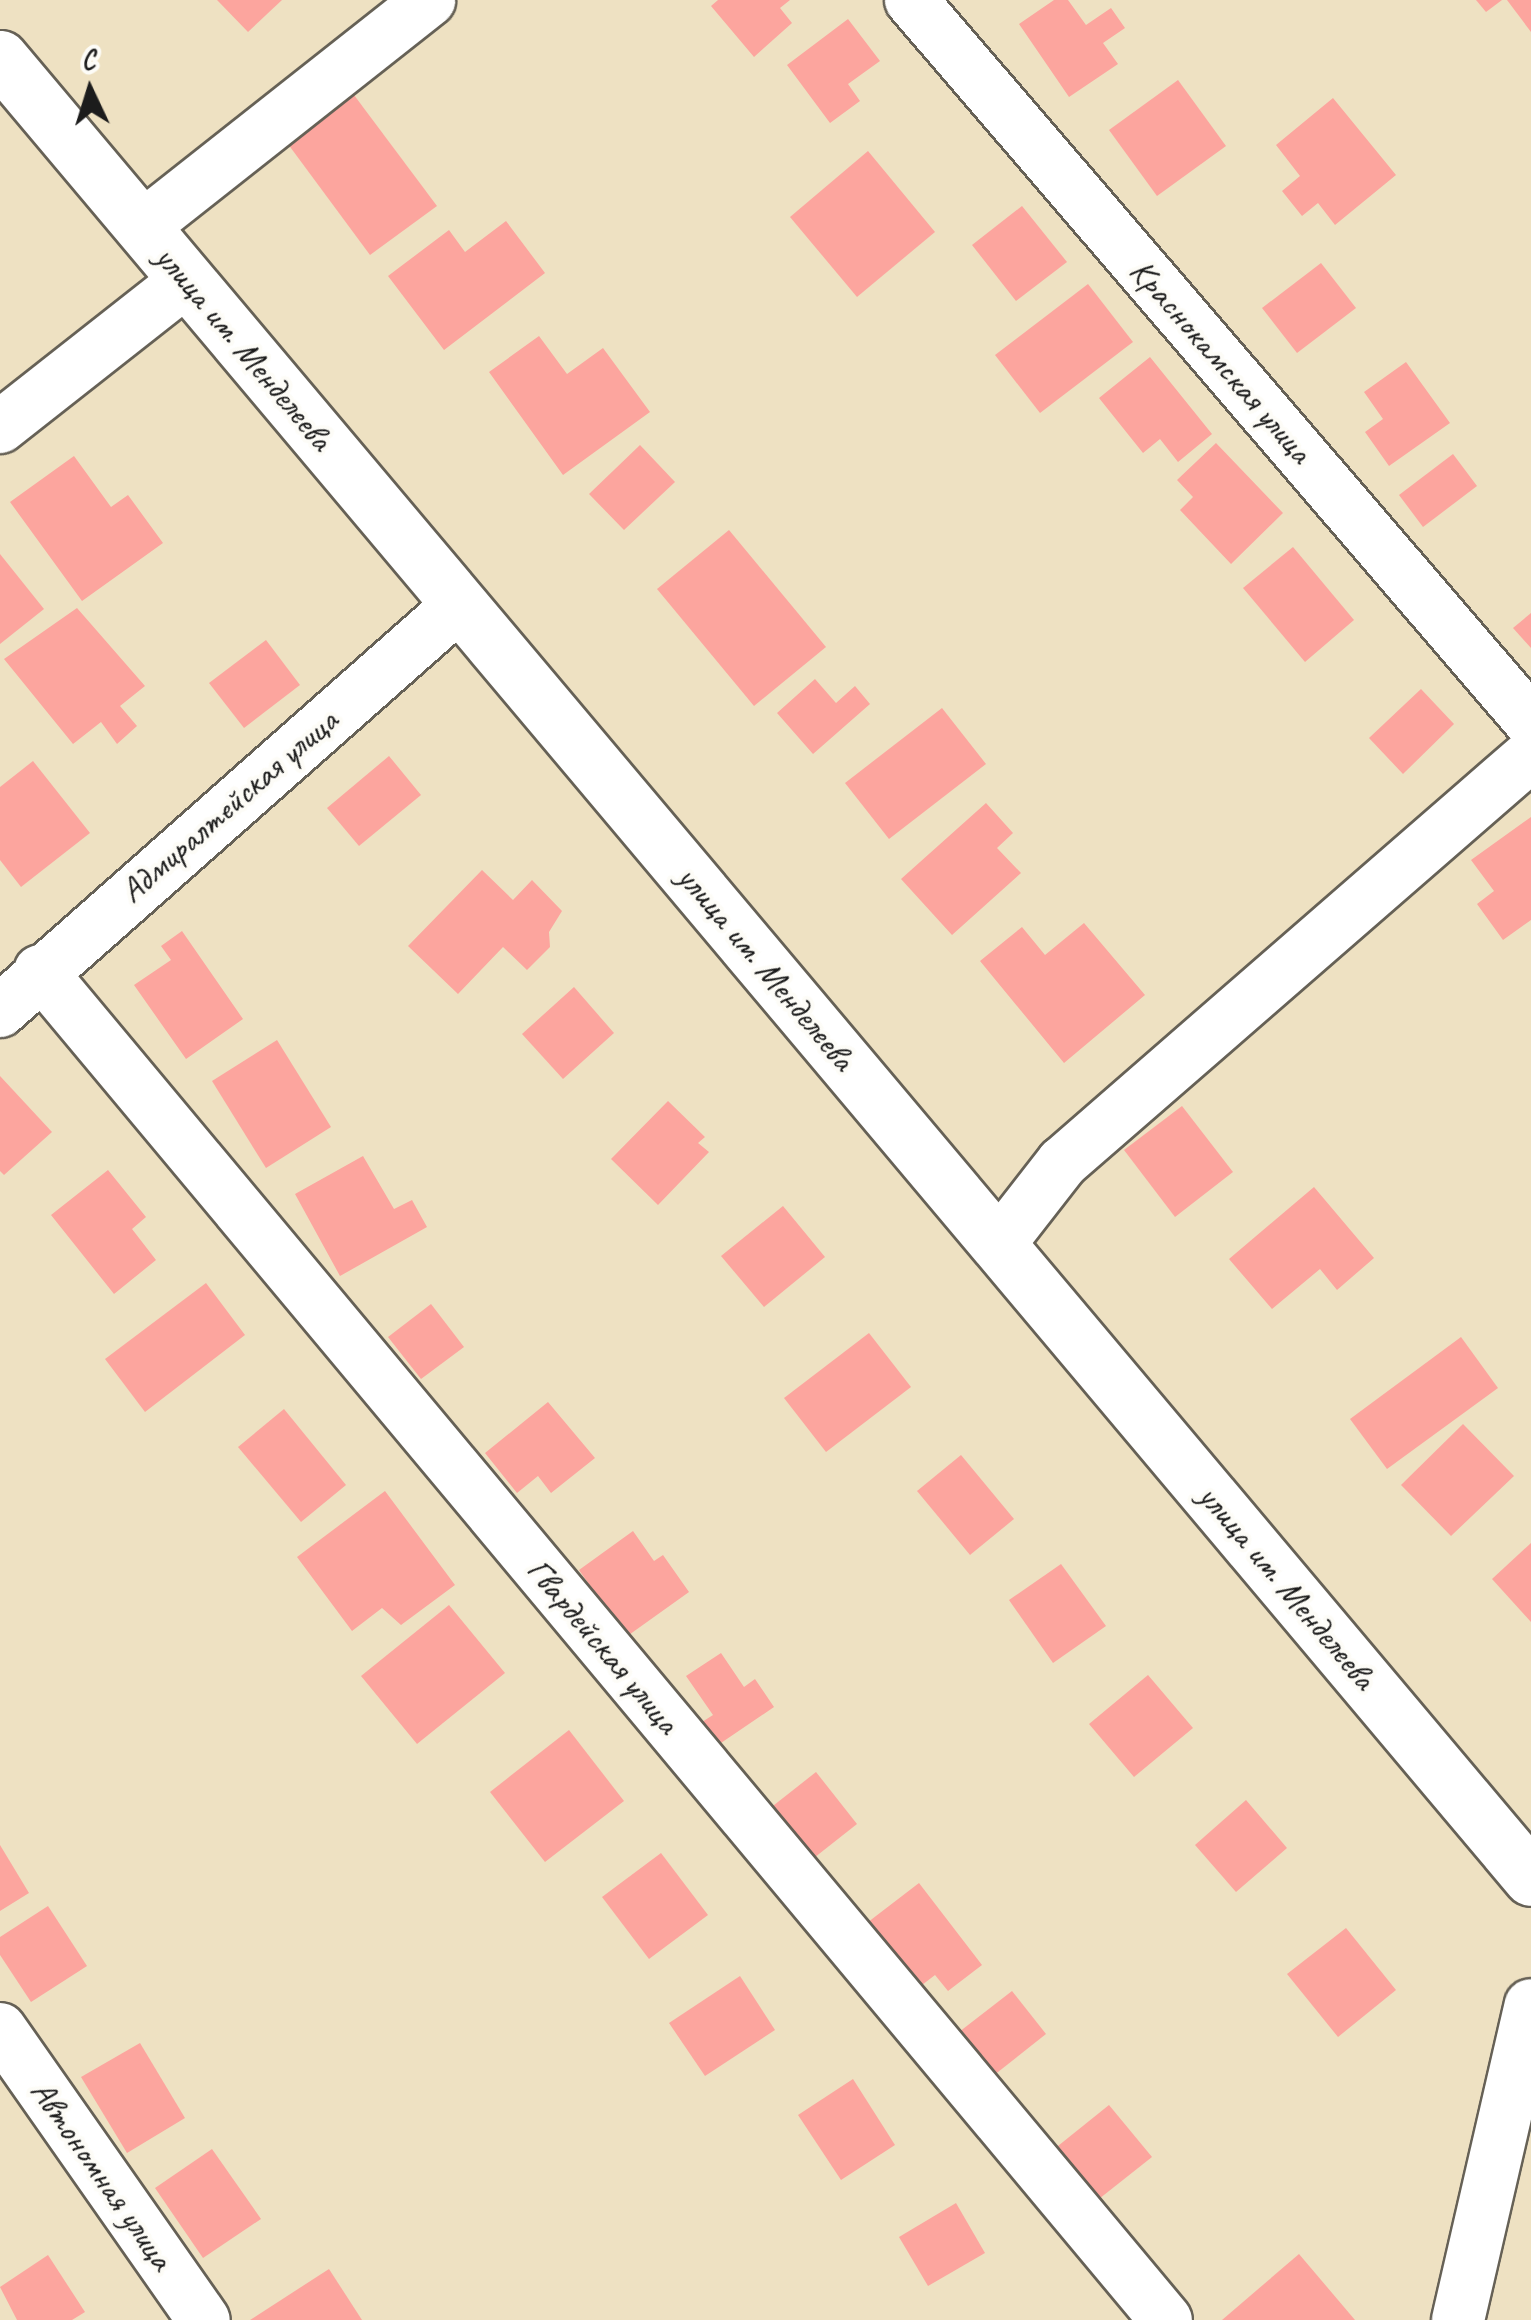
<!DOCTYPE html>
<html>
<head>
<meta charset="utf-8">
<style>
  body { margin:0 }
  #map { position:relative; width:1531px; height:2320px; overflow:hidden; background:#eee1c2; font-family:Caveat,sans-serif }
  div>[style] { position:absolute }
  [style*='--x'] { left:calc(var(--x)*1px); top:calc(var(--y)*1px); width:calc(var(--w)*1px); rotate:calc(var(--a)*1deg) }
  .building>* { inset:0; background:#fca59e }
  .roads { filter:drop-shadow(2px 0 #666156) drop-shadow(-2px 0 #666156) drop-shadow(0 2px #666156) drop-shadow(0 -2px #666156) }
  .minor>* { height:52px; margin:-26px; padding:0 26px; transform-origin:26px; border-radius:26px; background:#fff }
  .major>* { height:55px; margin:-27.5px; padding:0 27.5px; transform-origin:27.5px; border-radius:27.5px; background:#fff }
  span { translate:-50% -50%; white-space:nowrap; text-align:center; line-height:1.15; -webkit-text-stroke:8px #fdfcf7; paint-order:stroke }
  .street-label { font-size:35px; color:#1c1c1c }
  .north { position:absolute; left:40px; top:40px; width:100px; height:100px; -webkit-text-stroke:8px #fdfcf7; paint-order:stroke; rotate:356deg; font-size:28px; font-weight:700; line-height:40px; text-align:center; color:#1c1c1c }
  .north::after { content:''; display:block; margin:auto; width:35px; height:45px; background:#1c1c1c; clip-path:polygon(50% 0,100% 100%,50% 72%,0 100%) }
</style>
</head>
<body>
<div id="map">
  <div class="building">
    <div style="clip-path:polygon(217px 0,282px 0,248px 32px)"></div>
    <div style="clip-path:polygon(718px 0,790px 0,780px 8px,792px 23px,754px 57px,711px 6px)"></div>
    <div style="clip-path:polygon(1054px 0,1068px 0,1086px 25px,1111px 8px,1125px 28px,1103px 43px,1118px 64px,1069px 97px,1019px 24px)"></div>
    <div style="clip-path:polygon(1476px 0,1502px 0,1486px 12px)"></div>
    <div style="clip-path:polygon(1507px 0,1531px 0,1531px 32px)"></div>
    <div style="clip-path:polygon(848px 19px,880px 61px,848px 84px,860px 101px,830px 123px,787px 65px)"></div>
    <div style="clip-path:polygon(1178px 80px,1226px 146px,1157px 196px,1109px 130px)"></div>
    <div style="clip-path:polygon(351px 91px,437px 206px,370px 255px,285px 140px)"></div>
    <div style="clip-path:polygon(1333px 98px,1396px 175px,1335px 225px,1318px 203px,1302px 216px,1282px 191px,1300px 176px,1276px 145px)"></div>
    <div style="clip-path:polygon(868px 151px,935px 232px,857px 297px,790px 217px)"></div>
    <div style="clip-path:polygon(1022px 206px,1067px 262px,1016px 301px,972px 245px)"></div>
    <div style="clip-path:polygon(506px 221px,545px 273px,444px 350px,388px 276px,449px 230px,465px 252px)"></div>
    <div style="clip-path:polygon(1321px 263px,1356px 308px,1297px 353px,1262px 308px)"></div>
    <div style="clip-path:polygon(1088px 284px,1133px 342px,1040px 413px,995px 355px)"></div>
    <div style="clip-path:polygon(539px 336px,567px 374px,603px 348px,650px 412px,563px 475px,489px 372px)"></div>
    <div style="clip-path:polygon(1150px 357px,1212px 434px,1178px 462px,1160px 439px,1143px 453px,1099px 398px)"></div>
    <div style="clip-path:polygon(1406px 362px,1450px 423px,1389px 466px,1365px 432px,1383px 419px,1364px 392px)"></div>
    <div style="clip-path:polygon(1216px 443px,1283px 513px,1231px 564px,1180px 510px,1193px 497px,1177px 480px)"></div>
    <div style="clip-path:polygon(640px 445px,675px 482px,624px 530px,589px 494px)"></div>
    <div style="clip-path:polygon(1453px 454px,1477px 486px,1423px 527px,1399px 495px)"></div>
    <div style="clip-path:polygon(74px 456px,111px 507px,128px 495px,163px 543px,82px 601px,10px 502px)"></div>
    <div style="clip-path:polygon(729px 530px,826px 647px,754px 706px,657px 589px)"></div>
    <div style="clip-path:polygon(1293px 547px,1354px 620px,1305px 662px,1243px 588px)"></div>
    <div style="clip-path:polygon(0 554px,44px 609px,0 644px)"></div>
    <div style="clip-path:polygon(77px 608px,145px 686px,120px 706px,137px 726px,117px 744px,101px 722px,73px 744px,4px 659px)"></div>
    <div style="clip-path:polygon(1531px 613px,1531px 648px,1513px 628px)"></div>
    <div style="clip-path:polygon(266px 640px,300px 685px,244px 728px,209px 683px)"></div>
    <div style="clip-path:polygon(815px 679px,836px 703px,855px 686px,870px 704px,813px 754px,777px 713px)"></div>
    <div style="clip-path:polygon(1421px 689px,1454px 724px,1403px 774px,1369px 738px)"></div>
    <div style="clip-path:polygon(942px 708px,986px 764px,889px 839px,845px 783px)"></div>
    <div style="clip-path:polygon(389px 756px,421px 795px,359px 846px,327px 808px)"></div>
    <div style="clip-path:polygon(33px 761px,90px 833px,21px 887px,0 860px,0 787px)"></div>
    <div style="clip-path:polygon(986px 803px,1013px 833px,997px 848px,1021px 873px,952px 935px,901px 879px)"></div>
    <div style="clip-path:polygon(1531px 817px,1531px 920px,1503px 940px,1477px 904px,1494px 891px,1471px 860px)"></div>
    <div style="clip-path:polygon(482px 870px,513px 900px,532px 880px,562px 911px,549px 932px,550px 947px,527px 970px,503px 947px,458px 994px,408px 946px)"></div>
    <div style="clip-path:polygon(1084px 923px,1145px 995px,1064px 1063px,980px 961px,1022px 927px,1045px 955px)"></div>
    <div style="clip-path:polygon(182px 931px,243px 1019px,186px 1059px,134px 985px,171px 960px,161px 946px)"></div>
    <div style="clip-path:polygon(574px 987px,614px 1033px,563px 1079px,522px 1034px)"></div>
    <div style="clip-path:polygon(277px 1040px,331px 1127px,266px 1168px,212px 1081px)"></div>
    <div style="clip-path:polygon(0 1076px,52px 1132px,4px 1175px,0 1171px)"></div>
    <div style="clip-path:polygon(668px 1101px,705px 1137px,698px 1143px,709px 1152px,658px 1205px,611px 1159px)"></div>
    <div style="clip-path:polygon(1182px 1106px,1233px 1172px,1175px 1217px,1124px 1150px)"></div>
    <div style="clip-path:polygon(363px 1156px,394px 1209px,412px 1200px,427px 1227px,340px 1276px,295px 1194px)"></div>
    <div style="clip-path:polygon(108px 1170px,146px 1217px,132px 1229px,156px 1260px,114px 1294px,51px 1215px)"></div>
    <div style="clip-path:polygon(1314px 1187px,1374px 1258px,1337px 1290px,1320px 1269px,1272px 1309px,1229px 1259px)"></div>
    <div style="clip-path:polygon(783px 1206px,825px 1257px,764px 1307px,721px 1256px)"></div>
    <div style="clip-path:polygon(206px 1283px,245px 1335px,145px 1412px,105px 1359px)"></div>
    <div style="clip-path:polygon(431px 1304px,464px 1347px,421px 1379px,388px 1337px)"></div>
    <div style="clip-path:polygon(869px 1333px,911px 1387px,826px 1452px,784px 1398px)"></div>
    <div style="clip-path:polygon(1461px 1337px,1498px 1388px,1387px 1469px,1350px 1419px)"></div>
    <div style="clip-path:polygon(548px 1402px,595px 1458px,551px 1493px,538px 1476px,517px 1493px,485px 1453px)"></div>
    <div style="clip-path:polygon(284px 1409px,346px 1485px,301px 1522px,238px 1447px)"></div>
    <div style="clip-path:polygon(1463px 1424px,1514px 1476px,1451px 1536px,1401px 1485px)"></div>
    <div style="clip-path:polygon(961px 1455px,1014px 1519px,970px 1555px,917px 1491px)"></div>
    <div style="clip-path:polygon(385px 1491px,455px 1585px,401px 1625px,382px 1608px,352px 1631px,297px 1557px)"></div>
    <div style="clip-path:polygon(633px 1531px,654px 1561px,663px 1555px,689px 1592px,626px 1637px,579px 1570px)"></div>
    <div style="clip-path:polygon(1531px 1543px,1531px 1622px,1492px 1579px)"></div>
    <div style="clip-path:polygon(1061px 1564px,1106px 1626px,1053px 1663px,1009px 1600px)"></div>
    <div style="clip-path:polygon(449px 1605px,505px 1673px,417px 1744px,361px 1676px)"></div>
    <div style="clip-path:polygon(721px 1653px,744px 1687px,755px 1679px,774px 1707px,718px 1745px,702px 1722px,713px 1715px,686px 1676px)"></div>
    <div style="clip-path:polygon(1148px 1675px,1193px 1728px,1134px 1777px,1089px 1724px)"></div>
    <div style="clip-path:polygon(569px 1730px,624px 1801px,545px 1862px,490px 1792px)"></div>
    <div style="clip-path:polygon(816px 1772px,857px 1824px,805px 1865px,764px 1813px)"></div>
    <div style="clip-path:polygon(1246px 1800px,1287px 1848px,1236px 1892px,1195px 1845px)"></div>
    <div style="clip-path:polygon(0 1845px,29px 1893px,0 1911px)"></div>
    <div style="clip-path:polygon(661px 1853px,708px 1915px,649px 1959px,602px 1897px)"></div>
    <div style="clip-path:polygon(919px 1883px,982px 1965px,948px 1991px,935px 1975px,909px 1995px,859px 1929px)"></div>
    <div style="clip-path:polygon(48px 1906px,87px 1966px,31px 2002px,0 1955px,0 1937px)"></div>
    <div style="clip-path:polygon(1346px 1928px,1396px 1990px,1338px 2037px,1287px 1974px)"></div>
    <div style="clip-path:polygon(740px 1976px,775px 2030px,705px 2076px,669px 2023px)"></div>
    <div style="clip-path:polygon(1012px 1991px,1046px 2034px,984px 2083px,950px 2039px)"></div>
    <div style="clip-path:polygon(140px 2043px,185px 2118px,127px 2153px,81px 2077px)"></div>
    <div style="clip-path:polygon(853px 2079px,895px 2145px,841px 2180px,798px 2115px)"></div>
    <div style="clip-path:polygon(1109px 2105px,1152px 2157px,1085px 2210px,1043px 2158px)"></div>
    <div style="clip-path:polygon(212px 2149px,261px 2219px,203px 2258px,155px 2188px)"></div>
    <div style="clip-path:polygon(956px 2203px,985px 2253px,928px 2286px,899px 2237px)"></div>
    <div style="clip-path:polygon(1299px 2254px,1355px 2320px,1222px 2320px)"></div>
    <div style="clip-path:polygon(48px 2255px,85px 2312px,72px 2320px,17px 2320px,0 2287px)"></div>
    <div style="clip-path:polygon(329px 2269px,362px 2320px,250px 2320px)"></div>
  </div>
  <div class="roads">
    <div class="minor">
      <div style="--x:911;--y:0;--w:952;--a:49.35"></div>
      <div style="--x:142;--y:227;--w:366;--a:-38.3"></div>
      <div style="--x:0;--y:427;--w:238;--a:-38.2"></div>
      <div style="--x:40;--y:971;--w:1757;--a:50.15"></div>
      <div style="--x:0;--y:1011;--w:614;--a:-41.5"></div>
      <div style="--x:999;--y:1244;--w:103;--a:-52.1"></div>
      <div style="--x:1062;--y:1163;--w:622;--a:-41.02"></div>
      <div style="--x:0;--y:2029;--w:355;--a:55"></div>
      <div style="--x:1458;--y:2320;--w:323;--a:-77"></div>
    </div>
    <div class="major">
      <div style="--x:0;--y:58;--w:2378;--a:49.93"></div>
    </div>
  </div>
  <div class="street-label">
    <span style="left:244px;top:348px;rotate:50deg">улица им. Менделеева</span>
    <span style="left:1221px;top:361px;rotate:49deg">Краснокамская улица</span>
    <span style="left:229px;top:806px;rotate:-41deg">Адмиралтейская улица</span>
    <span style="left:766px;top:968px;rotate:50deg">улица им. Менделеева</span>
    <span style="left:1287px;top:1587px;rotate:50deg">улица им. Менделеева</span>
    <span style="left:603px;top:1646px;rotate:50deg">Гвардейская улица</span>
    <span style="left:102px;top:2175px;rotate:55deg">Автономная улица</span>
  </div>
  <div class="north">С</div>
</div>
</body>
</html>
